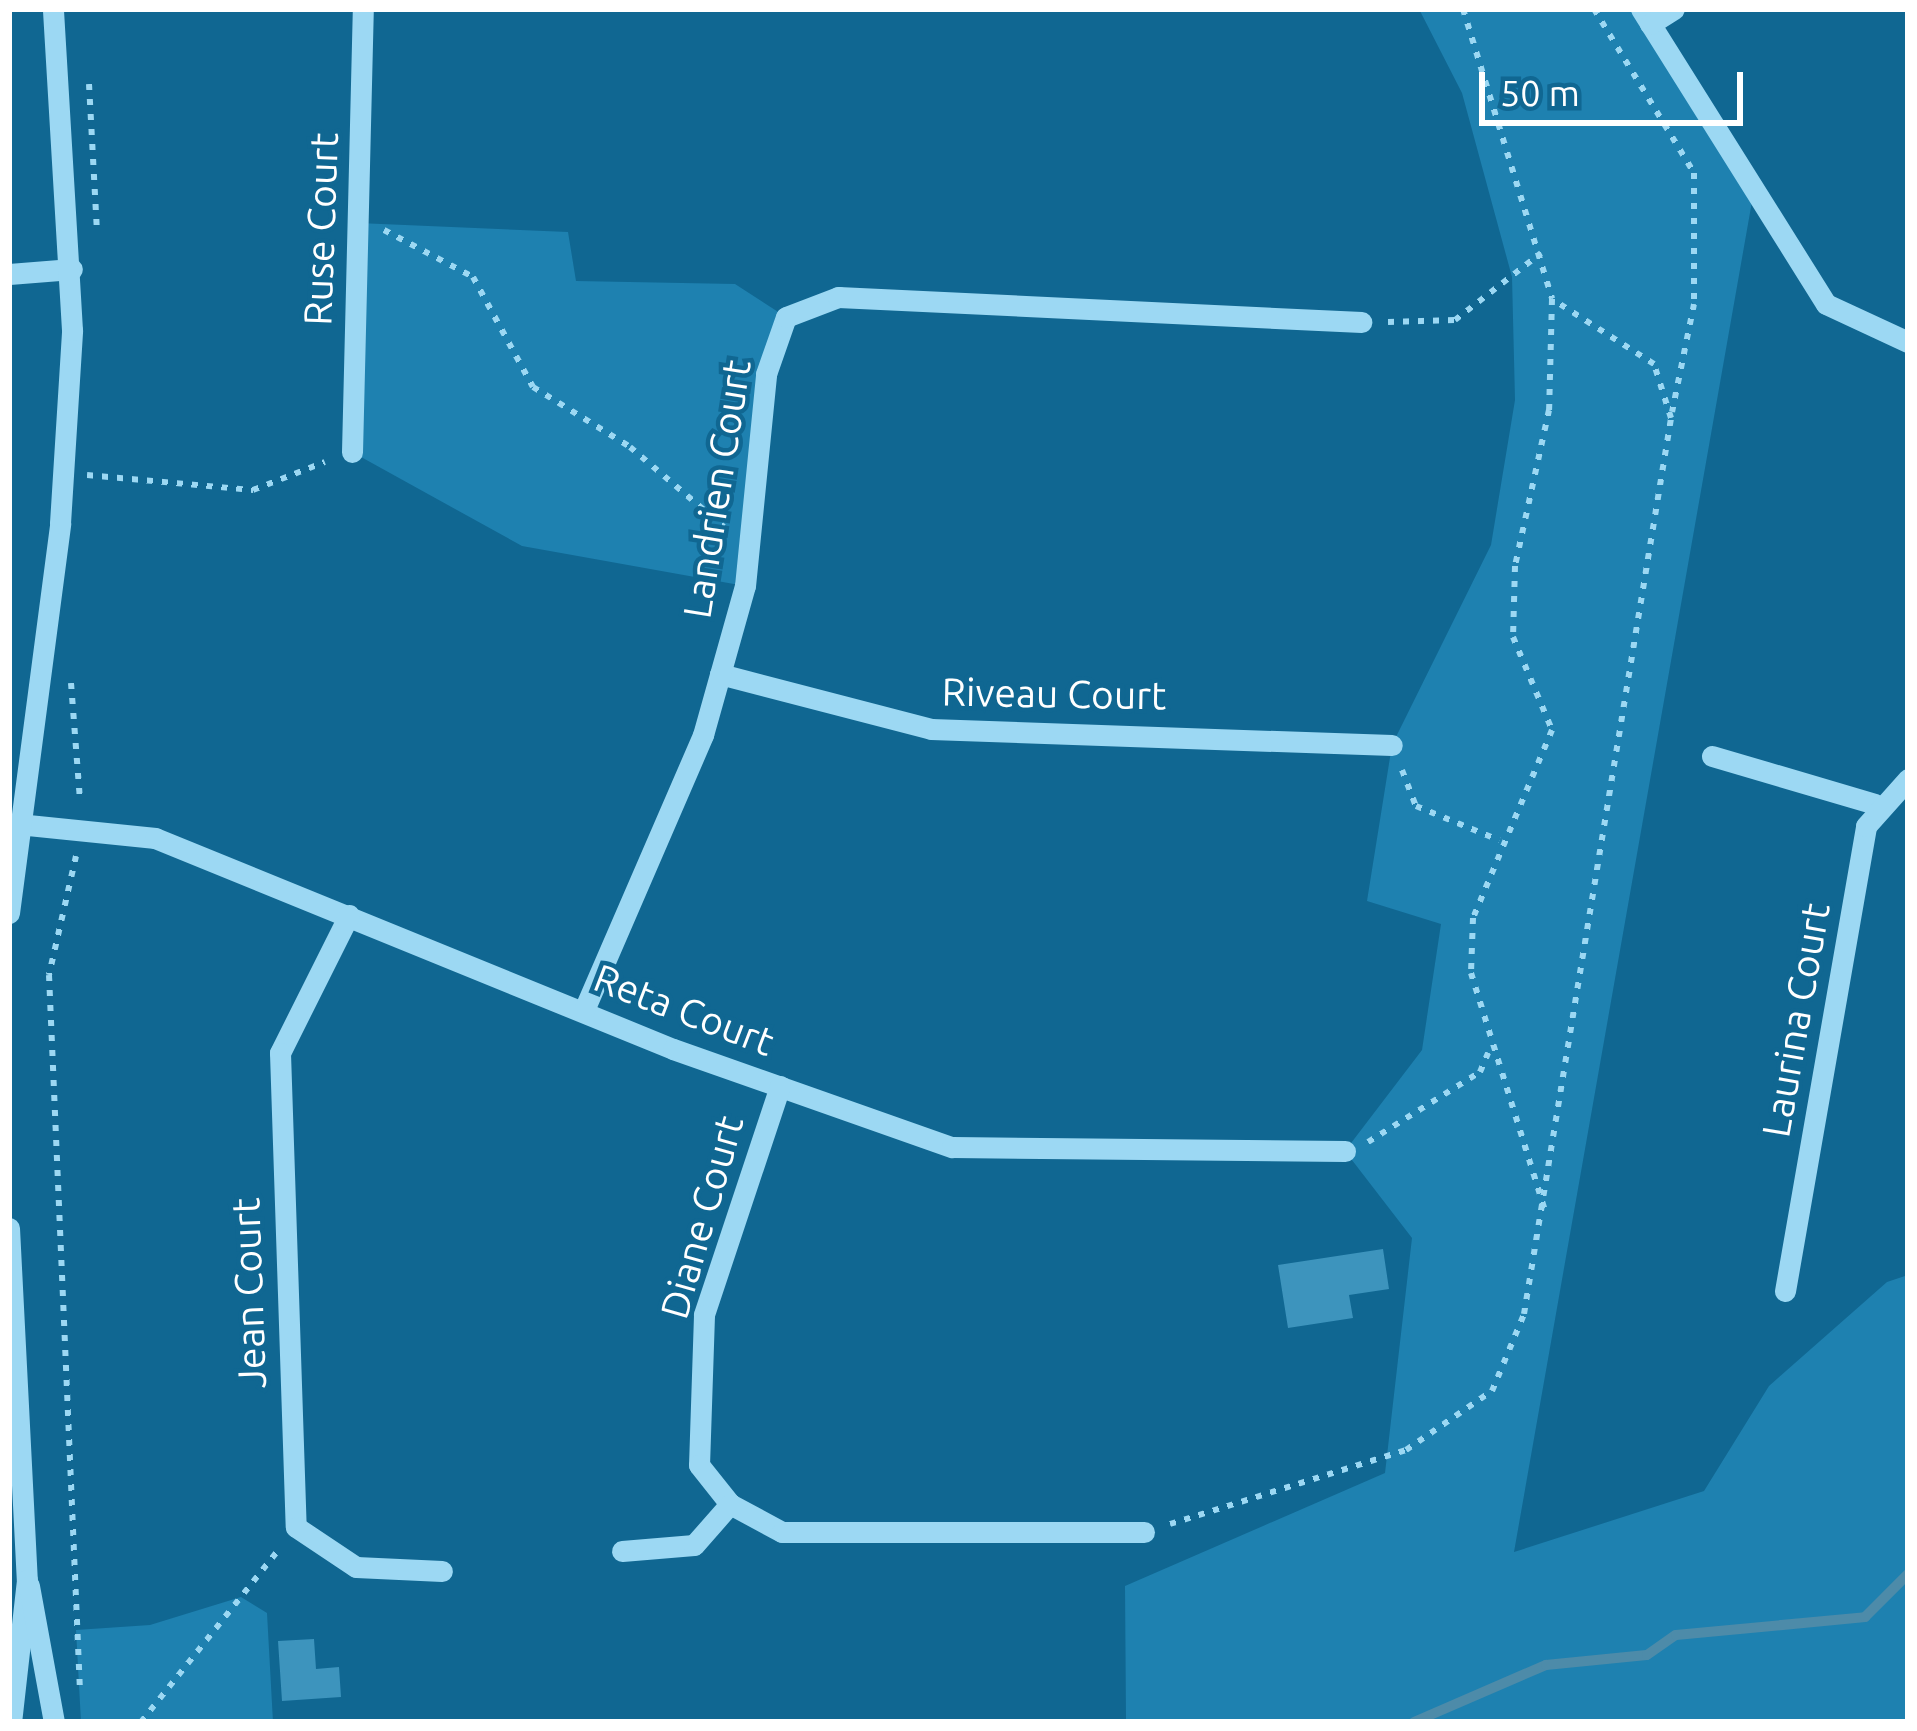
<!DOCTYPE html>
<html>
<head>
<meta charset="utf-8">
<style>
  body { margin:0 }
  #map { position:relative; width:1917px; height:1731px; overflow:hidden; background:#106792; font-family:Ubuntu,sans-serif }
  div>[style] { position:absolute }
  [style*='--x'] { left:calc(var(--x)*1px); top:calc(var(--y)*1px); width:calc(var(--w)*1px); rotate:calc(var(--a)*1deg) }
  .green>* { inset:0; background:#1e81b0 }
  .stream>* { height:10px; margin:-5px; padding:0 5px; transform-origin:5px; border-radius:5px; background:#4d8ba9 }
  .building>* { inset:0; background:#3d94bd }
  .path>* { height:6px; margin-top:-3px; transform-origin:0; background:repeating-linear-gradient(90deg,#9cd8f3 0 6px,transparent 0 15px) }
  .minor>* { height:21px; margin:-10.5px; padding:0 10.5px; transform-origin:10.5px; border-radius:10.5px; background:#9cd8f3 }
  span { translate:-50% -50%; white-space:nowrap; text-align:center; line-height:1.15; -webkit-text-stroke:9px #106792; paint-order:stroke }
  .street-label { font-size:39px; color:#fff }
  .frame { position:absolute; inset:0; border:12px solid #fff; pointer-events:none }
  .scale { position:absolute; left:1479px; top:72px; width:264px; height:54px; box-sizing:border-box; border:6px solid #fff; border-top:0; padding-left:15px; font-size:36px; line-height:42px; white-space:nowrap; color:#fff; -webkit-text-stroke:9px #106792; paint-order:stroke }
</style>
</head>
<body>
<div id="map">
  <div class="green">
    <div style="clip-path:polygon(1419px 9px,1641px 9px,1754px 190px,1514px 1552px,1704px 1491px,1769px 1386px,1887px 1282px,1908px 1275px,1908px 1722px,1064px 1722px,1126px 1720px,1125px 1586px,1385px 1473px,1412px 1238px,1345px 1151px,1422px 1050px,1441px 924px,1367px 901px,1392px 745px,1491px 545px,1515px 400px,1512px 277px,1462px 93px)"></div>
    <div style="clip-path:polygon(358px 223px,568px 232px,576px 281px,735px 284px,786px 317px,745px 586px,522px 546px,352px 452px)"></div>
    <div style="clip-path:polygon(241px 1597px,267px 1613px,273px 1722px,81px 1722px,76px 1630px,150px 1625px)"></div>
  </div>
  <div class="stream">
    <div style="--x:1414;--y:1722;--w:144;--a:-23.4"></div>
    <div style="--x:1546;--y:1665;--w:101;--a:-5.7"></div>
    <div style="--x:1647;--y:1655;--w:35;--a:-35"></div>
    <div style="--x:1676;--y:1635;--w:190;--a:-5.4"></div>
    <div style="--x:1865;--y:1617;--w:61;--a:-45"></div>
  </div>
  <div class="building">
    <div style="clip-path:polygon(1383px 1249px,1389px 1289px,1349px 1295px,1353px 1318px,1288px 1328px,1278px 1265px)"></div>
    <div style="clip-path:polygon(314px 1639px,316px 1669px,339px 1667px,341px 1697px,282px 1701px,278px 1641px)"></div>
  </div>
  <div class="path">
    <div style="--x:1463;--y:9;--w:303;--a:72.9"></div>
    <div style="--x:1552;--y:299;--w:111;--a:91.5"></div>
    <div style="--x:1549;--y:410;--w:160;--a:102.3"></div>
    <div style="--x:1515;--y:566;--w:71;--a:91.6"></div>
    <div style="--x:1513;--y:637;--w:101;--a:67.2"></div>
    <div style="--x:1552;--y:730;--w:204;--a:112.8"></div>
    <div style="--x:1473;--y:918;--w:55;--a:92.1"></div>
    <div style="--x:1471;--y:973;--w:248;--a:72.7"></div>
    <div style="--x:1594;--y:9;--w:192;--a:58.6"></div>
    <div style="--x:1694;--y:173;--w:131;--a:90"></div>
    <div style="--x:1694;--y:304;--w:110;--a:101.5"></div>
    <div style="--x:89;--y:84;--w:149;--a:86.9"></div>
    <div style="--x:384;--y:230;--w:101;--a:27.8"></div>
    <div style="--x:473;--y:277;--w:125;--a:61.4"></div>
    <div style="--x:533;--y:387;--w:114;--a:31.7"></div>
    <div style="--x:630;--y:447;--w:123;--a:40.4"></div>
    <div style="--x:1388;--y:322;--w:67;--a:-1.7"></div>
    <div style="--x:1455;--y:320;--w:109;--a:-37.9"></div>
    <div style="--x:87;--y:475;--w:167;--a:5.2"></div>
    <div style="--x:253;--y:490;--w:77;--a:-21.3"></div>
    <div style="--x:71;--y:683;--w:118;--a:85.6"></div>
    <div style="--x:1402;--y:770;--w:39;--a:69"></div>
    <div style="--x:1416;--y:806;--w:90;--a:22.3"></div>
    <div style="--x:76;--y:856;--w:122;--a:102.8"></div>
    <div style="--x:49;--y:975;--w:717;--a:87.52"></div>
    <div style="--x:1368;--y:1142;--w:132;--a:-32"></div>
    <div style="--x:1480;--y:1072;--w:21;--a:-67"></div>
    <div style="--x:1170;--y:1524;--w:247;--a:-17.4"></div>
    <div style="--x:1406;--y:1450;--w:104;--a:-34.5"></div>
    <div style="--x:1492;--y:1391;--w:83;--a:-67.4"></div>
    <div style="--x:1524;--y:1314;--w:908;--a:-80.68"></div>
    <div style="--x:1671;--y:418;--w:57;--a:-107.5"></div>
    <div style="--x:1654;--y:364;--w:121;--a:-147.5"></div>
    <div style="--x:141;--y:1722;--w:221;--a:-51.4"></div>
  </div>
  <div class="minor">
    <div style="--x:1641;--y:9;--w:348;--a:57.9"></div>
    <div style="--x:1826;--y:304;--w:90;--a:24.9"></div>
    <div style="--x:1650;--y:24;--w:28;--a:-32"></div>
    <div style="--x:9;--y:274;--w:63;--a:-4.5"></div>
    <div style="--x:352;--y:452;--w:443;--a:-88.6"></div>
    <div style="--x:720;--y:674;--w:218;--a:14.6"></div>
    <div style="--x:931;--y:729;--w:461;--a:2"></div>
    <div style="--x:1712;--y:756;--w:170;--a:16.4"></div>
    <div style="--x:18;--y:824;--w:138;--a:5.8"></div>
    <div style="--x:155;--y:838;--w:559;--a:22.16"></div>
    <div style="--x:673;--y:1049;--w:296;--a:19.4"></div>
    <div style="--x:952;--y:1147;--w:393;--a:0.6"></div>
    <div style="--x:9;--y:913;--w:393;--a:-82.5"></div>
    <div style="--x:60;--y:523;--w:193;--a:-86.4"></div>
    <div style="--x:72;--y:330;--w:322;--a:-93.4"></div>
    <div style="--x:349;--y:915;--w:154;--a:116.6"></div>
    <div style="--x:280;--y:1053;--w:474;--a:88.1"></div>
    <div style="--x:296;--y:1527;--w:72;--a:33.7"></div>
    <div style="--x:356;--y:1567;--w:86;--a:2.7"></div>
    <div style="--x:584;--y:1010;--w:300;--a:-66.6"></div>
    <div style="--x:703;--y:735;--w:155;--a:-74.3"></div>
    <div style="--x:745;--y:586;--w:213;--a:-84.3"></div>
    <div style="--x:766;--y:374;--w:60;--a:-70.7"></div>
    <div style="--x:786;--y:317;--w:56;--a:-21"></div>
    <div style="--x:838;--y:297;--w:524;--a:2.74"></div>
    <div style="--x:780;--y:1086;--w:241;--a:108.4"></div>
    <div style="--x:704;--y:1315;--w:150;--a:91.9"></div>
    <div style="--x:699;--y:1465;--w:50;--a:51.5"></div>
    <div style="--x:730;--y:1504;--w:59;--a:28.3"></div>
    <div style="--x:782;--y:1532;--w:362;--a:0"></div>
    <div style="--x:9;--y:1228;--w:352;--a:87.1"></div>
    <div style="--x:27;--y:1580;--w:143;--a:96.4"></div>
    <div style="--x:1785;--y:1291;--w:472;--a:-80.1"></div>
    <div style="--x:1866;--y:826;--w:63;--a:-48.2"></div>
    <div style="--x:622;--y:1551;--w:72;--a:-4.8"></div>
    <div style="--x:694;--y:1545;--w:55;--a:-48.7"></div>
    <div style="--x:29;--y:1586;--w:138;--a:79.6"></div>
  </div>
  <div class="street-label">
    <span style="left:321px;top:229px;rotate:-88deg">Ruse Court</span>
    <span style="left:717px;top:489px;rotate:-81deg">Landrien Court</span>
    <span style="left:1054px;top:694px;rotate:1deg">Riveau Court</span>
    <span style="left:684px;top:1010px;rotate:21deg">Reta Court</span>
    <span style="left:1796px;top:1020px;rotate:-80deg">Laurina Court</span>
    <span style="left:702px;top:1217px;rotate:-74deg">Diane Court</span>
    <span style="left:249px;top:1293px;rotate:-92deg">Jean Court</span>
  </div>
  <div class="frame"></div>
  <div class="scale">50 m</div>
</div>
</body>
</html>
